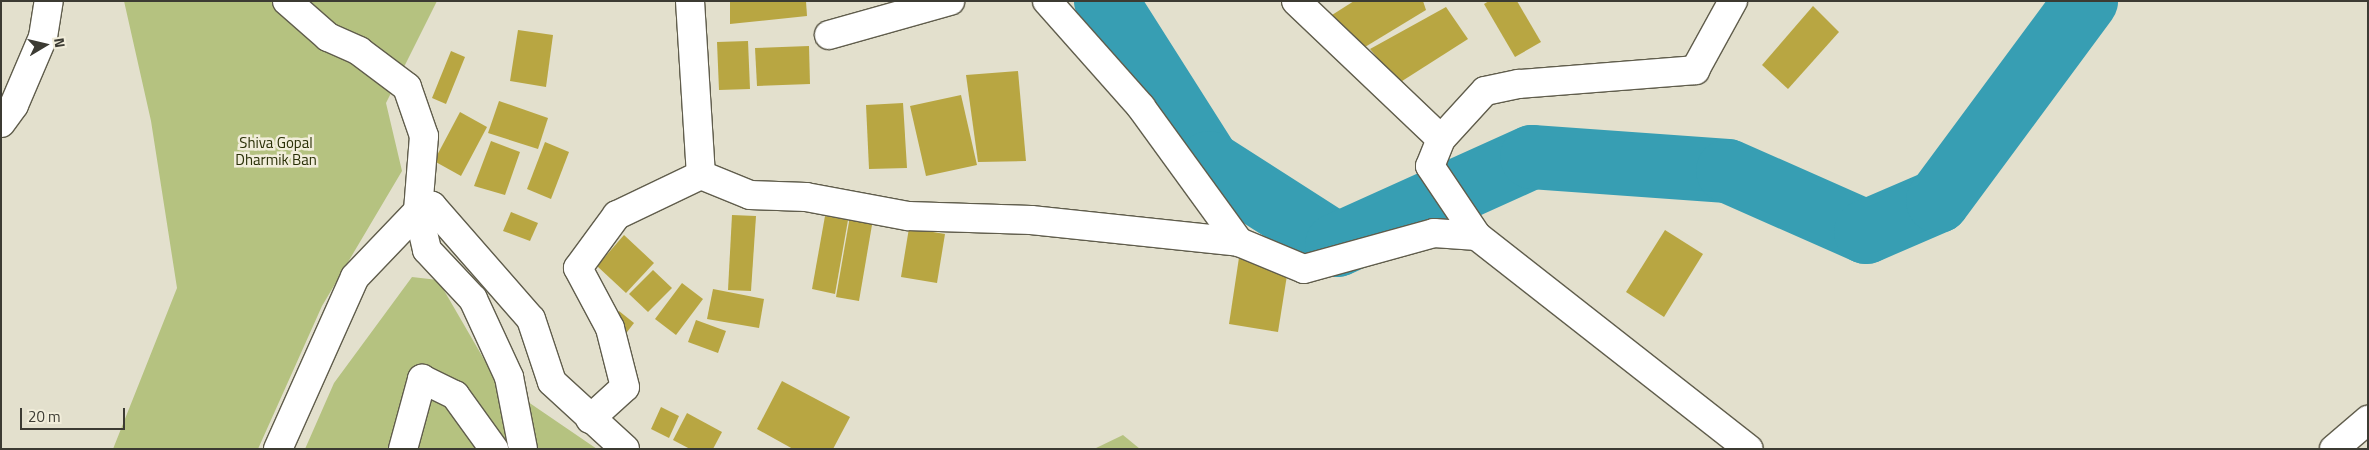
<!DOCTYPE html>
<html>
<head>
<meta charset="utf-8">
<style>
  body { margin:0 }
  #map { position:relative; width:2369px; height:450px; overflow:hidden; background:#e3e0cd; font-family:"Titillium Web",sans-serif }
  div>[style] { position:absolute }
  [style*='--x'] { left:calc(var(--x)*1px); top:calc(var(--y)*1px); width:calc(var(--w)*1px); rotate:calc(var(--a)*1deg) }
  .green>* { inset:0; background:#b5c280 }
  .river>* { height:64px; margin:-32px; padding:0 32px; transform-origin:32px; border-radius:32px; background:#379eb3 }
  .building>* { inset:0; background:#b8a642 }
  .roads { filter:drop-shadow(1px 0 #605d4c) drop-shadow(-1px 0 #605d4c) drop-shadow(0 1px #605d4c) drop-shadow(0 -1px #605d4c) }
  .minor>* { height:28px; margin:-14px; padding:0 14px; transform-origin:14px; border-radius:14px; background:#fff }
  span { translate:-50% -50%; white-space:nowrap; text-align:center; line-height:1.15; -webkit-text-stroke:5px #f1edda; paint-order:stroke }
  .park-label { font-size:15px; color:#2a3007 }
  .frame { position:absolute; inset:0; border:2px solid #3c3b33; pointer-events:none }
  .north { position:absolute; left:20px; top:20px; width:50px; height:50px; -webkit-text-stroke:4px #f1edda; paint-order:stroke; rotate:81deg; font-size:14px; font-weight:700; line-height:20px; text-align:center; color:#3c3b33 }
  .north::after { content:''; display:block; margin:auto; width:18px; height:22px; background:#3c3b33; clip-path:polygon(50% 0,100% 100%,50% 72%,0 100%) }
  .scale { position:absolute; left:20px; top:408px; width:105px; height:22px; box-sizing:border-box; border:2px solid #3c3b33; border-top:0; padding-left:6px; font-size:15px; line-height:18px; white-space:nowrap; color:#3c3b33; -webkit-text-stroke:4px #f1edda; paint-order:stroke }
</style>
</head>
<body>
<div id="map">
  <div class="green">
    <div style="clip-path:polygon(124px 1px,437px 1px,386px 103px,402px 171px,322px 306px,258px 449px,113px 449px,177px 288px,151px 121px)"></div>
    <div style="clip-path:polygon(412px 277px,438px 280px,496px 380px,597px 449px,305px 449px,334px 383px)"></div>
    <div style="clip-path:polygon(1123px 435px,1140px 449px,1094px 449px)"></div>
  </div>
  <div class="river">
    <div style="--x:1106;--y:1;--w:192;--a:57.6"></div>
    <div style="--x:1209;--y:163;--w:152;--a:32.6"></div>
    <div style="--x:1337;--y:245;--w:214;--a:-24.3"></div>
    <div style="--x:1532;--y:157;--w:196;--a:4.1"></div>
    <div style="--x:1728;--y:171;--w:151;--a:23.8"></div>
    <div style="--x:1866;--y:232;--w:78;--a:-23.3"></div>
    <div style="--x:1938;--y:201;--w:249;--a:-53.5"></div>
  </div>
  <div class="building">
    <div style="clip-path:polygon(730px 1px,806px 1px,807px 16px,730px 24px)"></div>
    <div style="clip-path:polygon(1354px 1px,1423px 1px,1426px 10px,1365px 47px,1332px 15px)"></div>
    <div style="clip-path:polygon(1489px 1px,1517px 1px,1541px 42px,1515px 57px,1484px 4px)"></div>
    <div style="clip-path:polygon(1813px 6px,1839px 32px,1788px 89px,1762px 65px)"></div>
    <div style="clip-path:polygon(1446px 7px,1468px 39px,1399px 83px,1370px 49px)"></div>
    <div style="clip-path:polygon(518px 30px,553px 35px,546px 87px,510px 81px)"></div>
    <div style="clip-path:polygon(748px 41px,750px 89px,719px 90px,717px 42px)"></div>
    <div style="clip-path:polygon(809px 46px,810px 84px,757px 86px,755px 48px)"></div>
    <div style="clip-path:polygon(451px 51px,465px 57px,446px 104px,432px 98px)"></div>
    <div style="clip-path:polygon(1018px 71px,1026px 161px,978px 162px,966px 75px)"></div>
    <div style="clip-path:polygon(961px 95px,977px 165px,926px 176px,910px 106px)"></div>
    <div style="clip-path:polygon(499px 101px,548px 118px,538px 149px,488px 133px)"></div>
    <div style="clip-path:polygon(903px 103px,907px 168px,869px 169px,866px 105px)"></div>
    <div style="clip-path:polygon(460px 112px,487px 127px,461px 176px,434px 161px)"></div>
    <div style="clip-path:polygon(491px 141px,520px 152px,505px 195px,474px 186px)"></div>
    <div style="clip-path:polygon(545px 142px,569px 152px,551px 199px,527px 189px)"></div>
    <div style="clip-path:polygon(511px 212px,538px 223px,530px 241px,503px 231px)"></div>
    <div style="clip-path:polygon(732px 215px,756px 216px,751px 291px,728px 290px)"></div>
    <div style="clip-path:polygon(825px 216px,848px 220px,835px 294px,812px 289px)"></div>
    <div style="clip-path:polygon(850px 216px,873px 219px,859px 301px,836px 297px)"></div>
    <div style="clip-path:polygon(909px 228px,945px 234px,937px 283px,901px 277px)"></div>
    <div style="clip-path:polygon(1665px 230px,1703px 254px,1664px 317px,1626px 292px)"></div>
    <div style="clip-path:polygon(624px 235px,654px 263px,626px 293px,597px 266px)"></div>
    <div style="clip-path:polygon(1240px 251px,1288px 269px,1278px 332px,1229px 324px)"></div>
    <div style="clip-path:polygon(653px 270px,672px 288px,648px 312px,629px 294px)"></div>
    <div style="clip-path:polygon(682px 283px,703px 299px,676px 335px,655px 319px)"></div>
    <div style="clip-path:polygon(713px 289px,764px 299px,759px 328px,707px 319px)"></div>
    <div style="clip-path:polygon(619px 311px,634px 323px,624px 336px,609px 323px)"></div>
    <div style="clip-path:polygon(696px 320px,726px 331px,718px 353px,688px 342px)"></div>
    <div style="clip-path:polygon(782px 381px,850px 417px,833px 449px,793px 449px,757px 429px)"></div>
    <div style="clip-path:polygon(661px 407px,679px 416px,669px 438px,651px 429px)"></div>
    <div style="clip-path:polygon(687px 413px,722px 432px,713px 449px,690px 449px,673px 440px)"></div>
  </div>
  <div class="roads">
    <div class="minor">
      <div style="--x:287;--y:1;--w:55;--a:41.3"></div>
      <div style="--x:328;--y:37;--w:34;--a:24"></div>
      <div style="--x:359;--y:51;--w:60;--a:36.9"></div>
      <div style="--x:407;--y:87;--w:52;--a:70.9"></div>
      <div style="--x:424;--y:136;--w:75;--a:94.6"></div>
      <div style="--x:418;--y:211;--w:40;--a:77"></div>
      <div style="--x:427;--y:250;--w:67;--a:46.8"></div>
      <div style="--x:473;--y:299;--w:86;--a:65.2"></div>
      <div style="--x:509;--y:377;--w:73;--a:79"></div>
      <div style="--x:690;--y:1;--w:174;--a:86.4"></div>
      <div style="--x:701;--y:175;--w:53;--a:22.2"></div>
      <div style="--x:750;--y:195;--w:56;--a:2"></div>
      <div style="--x:806;--y:197;--w:104;--a:10.6"></div>
      <div style="--x:908;--y:216;--w:123;--a:1.9"></div>
      <div style="--x:1031;--y:220;--w:209;--a:6"></div>
      <div style="--x:1239;--y:242;--w:70;--a:22.6"></div>
      <div style="--x:1304;--y:269;--w:135;--a:-15.5"></div>
      <div style="--x:1434;--y:233;--w:43;--a:4"></div>
      <div style="--x:1047;--y:1;--w:142;--a:48.4"></div>
      <div style="--x:1141;--y:107;--w:167;--a:54"></div>
      <div style="--x:1296;--y:1;--w:200;--a:43.6"></div>
      <div style="--x:1441;--y:139;--w:29;--a:112"></div>
      <div style="--x:1430;--y:166;--w:84;--a:56.1"></div>
      <div style="--x:1477;--y:236;--w:345;--a:38.1"></div>
      <div style="--x:829;--y:35;--w:126;--a:-15.7"></div>
      <div style="--x:1;--y:123;--w:22;--a:-54"></div>
      <div style="--x:14;--y:105;--w:74;--a:-66.9"></div>
      <div style="--x:43;--y:37;--w:36;--a:-81"></div>
      <div style="--x:1441;--y:139;--w:65;--a:-47.5"></div>
      <div style="--x:1485;--y:91;--w:35;--a:-12"></div>
      <div style="--x:1519;--y:84;--w:177;--a:-4.5"></div>
      <div style="--x:1695;--y:70;--w:79;--a:-61.2"></div>
      <div style="--x:590;--y:419;--w:47;--a:-42.4"></div>
      <div style="--x:625;--y:387;--w:61;--a:-104.3"></div>
      <div style="--x:610;--y:328;--w:68;--a:-118.1"></div>
      <div style="--x:578;--y:268;--w:66;--a:-53.7"></div>
      <div style="--x:617;--y:215;--w:93;--a:-25.5"></div>
      <div style="--x:278;--y:449;--w:188;--a:-65.9"></div>
      <div style="--x:355;--y:277;--w:91;--a:-46.3"></div>
      <div style="--x:418;--y:211;--w:15;--a:-20"></div>
      <div style="--x:432;--y:206;--w:150;--a:48.8"></div>
      <div style="--x:531;--y:319;--w:66;--a:71.6"></div>
      <div style="--x:552;--y:382;--w:99;--a:42.5"></div>
      <div style="--x:403;--y:449;--w:73;--a:-74.8"></div>
      <div style="--x:422;--y:379;--w:37;--a:26"></div>
      <div style="--x:455;--y:395;--w:67;--a:54.2"></div>
      <div style="--x:2334;--y:449;--w:45;--a:-40.5"></div>
    </div>
  </div>
  <div class="park-label">
    <span style="left:276px;top:151px">Shiva Gopal<br>Dharmik Ban</span>
  </div>
  <div class="frame"></div>
  <div class="north">N</div>
  <div class="scale">20 m</div>
</div>
</body>
</html>
